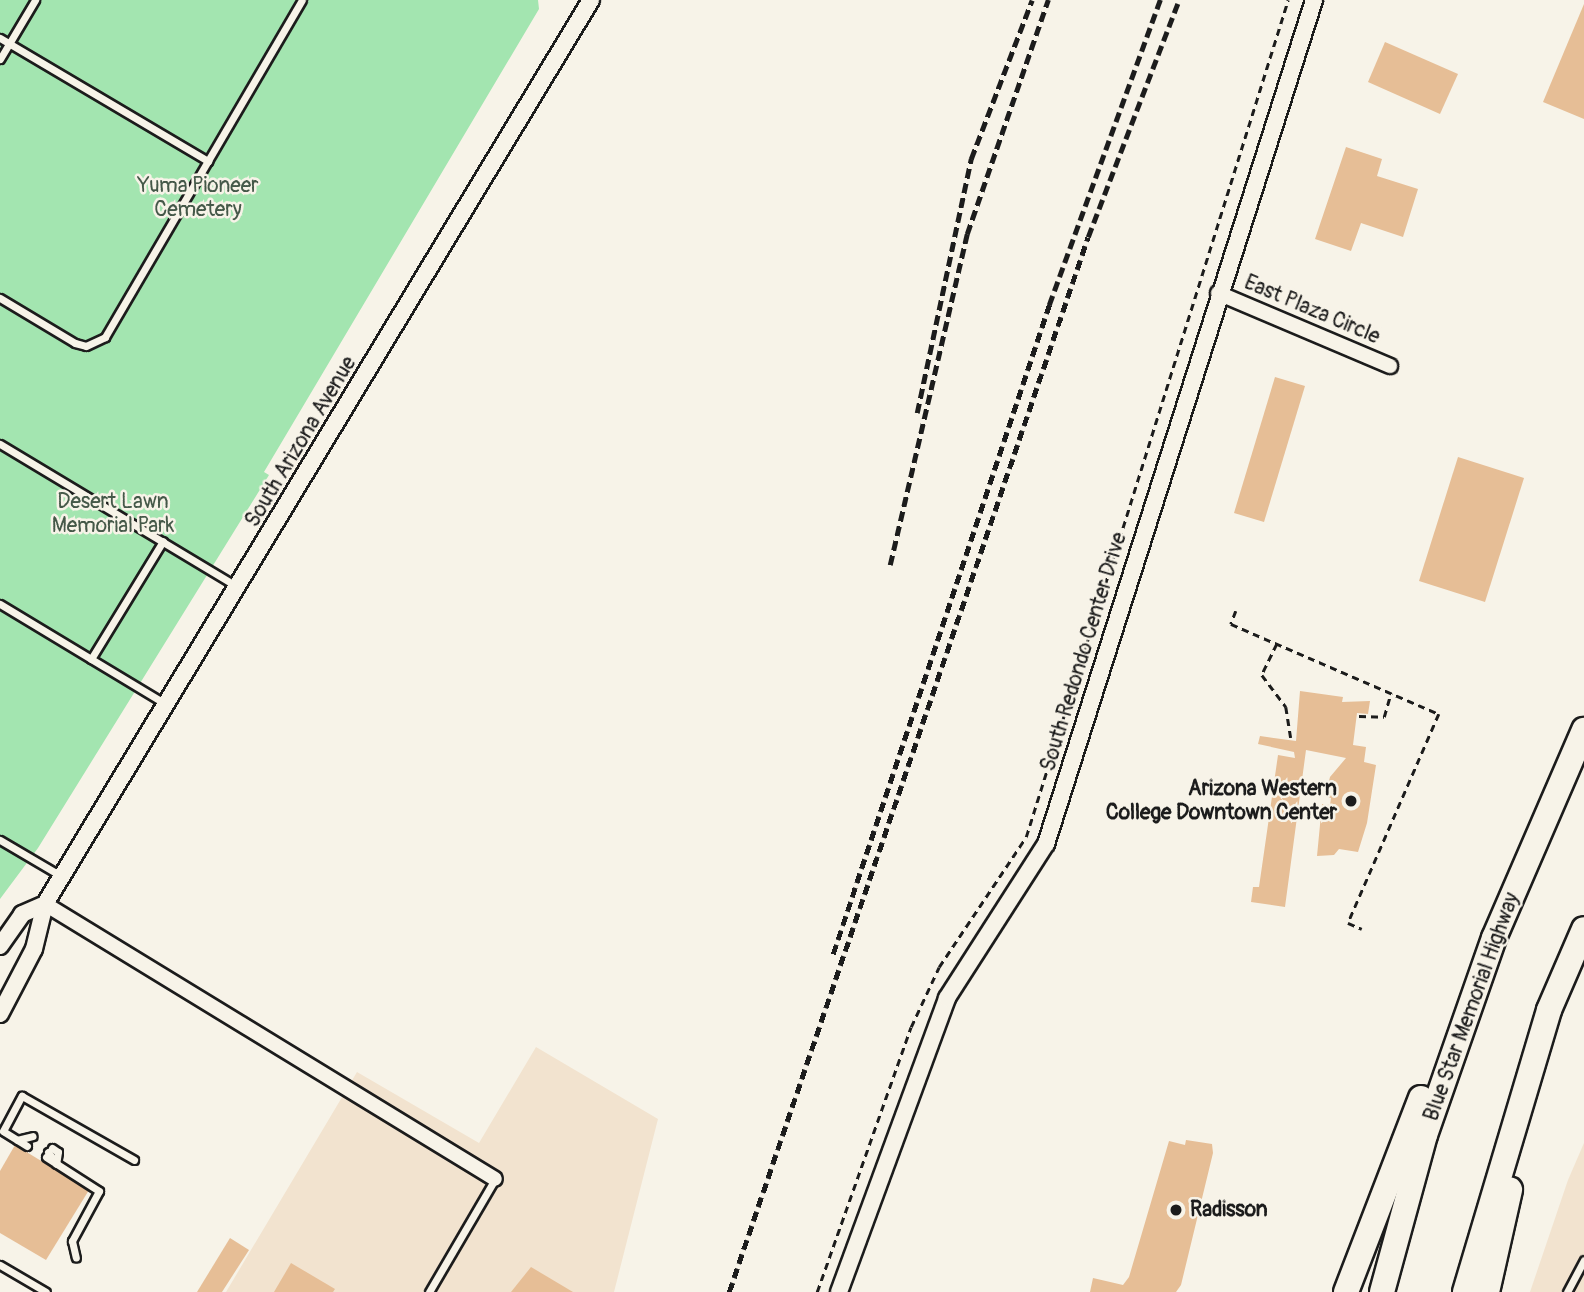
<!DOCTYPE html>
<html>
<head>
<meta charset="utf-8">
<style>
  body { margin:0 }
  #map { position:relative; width:1584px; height:1292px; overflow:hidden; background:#f7f3e8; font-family:Pangolin,sans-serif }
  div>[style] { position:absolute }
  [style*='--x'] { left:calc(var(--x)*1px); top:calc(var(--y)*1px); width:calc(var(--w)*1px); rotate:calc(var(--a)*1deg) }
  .built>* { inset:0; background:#f2e3cf }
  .green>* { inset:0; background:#a3e5b0 }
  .building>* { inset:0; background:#e6be96 }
  .path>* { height:2.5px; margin-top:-1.25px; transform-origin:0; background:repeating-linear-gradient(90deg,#1c1c1c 0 7px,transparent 0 12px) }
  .roads { filter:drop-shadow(2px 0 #1c1c1c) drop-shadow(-2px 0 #1c1c1c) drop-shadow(0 2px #1c1c1c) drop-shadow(0 -2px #1c1c1c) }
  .service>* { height:7px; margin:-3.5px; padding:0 3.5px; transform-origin:3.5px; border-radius:3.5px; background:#f7f3e8 }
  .minor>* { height:14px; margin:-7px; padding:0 7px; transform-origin:7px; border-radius:7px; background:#f7f3e8 }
  .tertiary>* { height:16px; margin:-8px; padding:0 8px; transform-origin:8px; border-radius:8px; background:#f7f3e8 }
  .motorway>* { height:24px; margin:-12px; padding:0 12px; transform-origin:12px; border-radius:12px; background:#f7f3e8 }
  .rail>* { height:4.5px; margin-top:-2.25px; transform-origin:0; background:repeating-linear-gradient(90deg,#1c1c1c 0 10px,transparent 0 15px) }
  .dots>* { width:19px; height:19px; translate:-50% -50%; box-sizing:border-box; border:4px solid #f7f3e8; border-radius:50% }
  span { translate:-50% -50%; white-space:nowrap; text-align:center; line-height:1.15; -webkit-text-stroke:5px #f7f3e8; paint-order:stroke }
  .park-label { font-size:21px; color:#445848 }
  .street-label { font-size:21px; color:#1c1c1c }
  .poi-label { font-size:21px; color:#1c1c1c; font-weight:700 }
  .right { translate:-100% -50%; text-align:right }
  .left { translate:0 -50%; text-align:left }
</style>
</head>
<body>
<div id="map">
  <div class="built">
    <div style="clip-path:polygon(536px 1047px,658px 1119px,614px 1292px,226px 1292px,357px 1072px,479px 1143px)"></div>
    <div style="clip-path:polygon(1584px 1143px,1584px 1292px,1530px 1292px,1568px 1180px)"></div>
  </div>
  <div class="green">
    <div style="clip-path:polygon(0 0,538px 0,539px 9px,264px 472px,269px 475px,38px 848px,0 899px)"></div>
  </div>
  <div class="building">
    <div style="clip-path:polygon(1584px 4px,1584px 119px,1543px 102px)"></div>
    <div style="clip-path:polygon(1385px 42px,1458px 74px,1440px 114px,1368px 82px)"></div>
    <div style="clip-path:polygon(1346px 147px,1382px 159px,1377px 176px,1418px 189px,1403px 237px,1361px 223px,1351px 251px,1315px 239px)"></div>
    <div style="clip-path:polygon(1275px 377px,1305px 386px,1264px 522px,1234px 513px)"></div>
    <div style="clip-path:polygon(1458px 457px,1524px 478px,1485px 602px,1419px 581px)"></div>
    <div style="clip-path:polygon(1300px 691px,1343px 697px,1342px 702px,1370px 701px,1368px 714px,1357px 713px,1353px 745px,1366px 747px,1364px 762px,1376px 765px,1367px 823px,1358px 852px,1339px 849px,1334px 855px,1317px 856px,1322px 804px,1330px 805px,1331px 798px,1325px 796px,1330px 777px,1346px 758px,1306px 750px,1285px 907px,1251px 902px,1253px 887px,1259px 887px,1278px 755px,1295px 758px,1294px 752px,1258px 744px,1260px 736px,1296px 741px)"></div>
    <div style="clip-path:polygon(1186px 1140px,1212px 1144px,1213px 1153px,1181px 1285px,1176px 1292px,1090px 1292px,1093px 1278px,1123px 1285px,1129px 1277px,1169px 1141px,1185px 1145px)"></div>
    <div style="clip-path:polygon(15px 1145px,89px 1190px,46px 1260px,0 1233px,0 1171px)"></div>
    <div style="clip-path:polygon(230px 1238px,249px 1250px,222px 1292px,197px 1292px)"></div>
    <div style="clip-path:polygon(291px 1263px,335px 1289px,333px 1292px,274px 1292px)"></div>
    <div style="clip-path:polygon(531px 1267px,573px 1292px,511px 1292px)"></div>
  </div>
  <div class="path">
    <div style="--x:1236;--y:611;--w:14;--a:111"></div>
    <div style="--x:1231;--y:624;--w:227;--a:23.4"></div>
    <div style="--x:1439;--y:714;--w:228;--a:113.5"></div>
    <div style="--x:1348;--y:923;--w:15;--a:23"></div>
    <div style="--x:1277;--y:644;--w:34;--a:116"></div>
    <div style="--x:1262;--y:675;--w:40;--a:53"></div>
    <div style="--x:1286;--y:707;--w:31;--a:81"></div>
    <div style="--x:1359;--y:716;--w:25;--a:2"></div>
    <div style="--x:1384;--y:717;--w:25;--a:-74"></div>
    <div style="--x:817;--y:1292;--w:281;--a:-70.5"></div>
    <div style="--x:911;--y:1027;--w:66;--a:-65"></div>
    <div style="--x:939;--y:967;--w:156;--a:-56.2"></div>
    <div style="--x:1026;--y:837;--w:877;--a:-72.62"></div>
  </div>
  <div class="roads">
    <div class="service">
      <div style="--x:0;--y:38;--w:242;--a:30.6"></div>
      <div style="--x:0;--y:59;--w:69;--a:-59.3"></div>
      <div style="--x:0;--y:298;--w:87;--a:31"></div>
      <div style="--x:75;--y:343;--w:11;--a:15"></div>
      <div style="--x:86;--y:346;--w:21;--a:-25"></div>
      <div style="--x:105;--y:337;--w:390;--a:-59.7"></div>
      <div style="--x:0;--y:444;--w:278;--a:31"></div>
      <div style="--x:0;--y:604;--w:194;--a:31.1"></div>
      <div style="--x:91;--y:659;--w:138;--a:-58.6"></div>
      <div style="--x:0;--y:840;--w:71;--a:30.5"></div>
      <div style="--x:17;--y:1140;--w:16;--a:-14"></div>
      <div style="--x:27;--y:1146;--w:28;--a:-148"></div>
      <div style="--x:3;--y:1131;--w:40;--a:-62"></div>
      <div style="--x:22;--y:1096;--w:129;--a:29.7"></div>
      <div style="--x:52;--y:1148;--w:7;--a:34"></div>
      <div style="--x:58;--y:1152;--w:12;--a:99"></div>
      <div style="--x:48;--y:1152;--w:14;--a:54"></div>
      <div style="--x:46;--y:1157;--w:63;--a:32.7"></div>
      <div style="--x:99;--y:1191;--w:57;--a:118.4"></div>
      <div style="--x:72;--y:1241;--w:17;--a:77"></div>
      <div style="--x:0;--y:1265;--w:53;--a:30.4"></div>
      <div style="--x:429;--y:1292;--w:131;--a:-59.7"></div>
      <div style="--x:1567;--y:1292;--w:36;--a:-62"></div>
    </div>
    <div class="minor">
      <div style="--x:1218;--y:293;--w:187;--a:23"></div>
      <div style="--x:45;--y:904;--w:527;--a:31.43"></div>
    </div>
    <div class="tertiary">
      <div style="--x:0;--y:946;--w:39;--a:-55"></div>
      <div style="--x:22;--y:914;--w:25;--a:-23"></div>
      <div style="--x:0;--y:1014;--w:73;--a:-62.4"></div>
      <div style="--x:34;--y:949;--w:46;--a:-76.3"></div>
      <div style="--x:45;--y:904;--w:1056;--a:-58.87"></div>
      <div style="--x:839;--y:1292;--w:313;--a:-69.8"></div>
      <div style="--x:947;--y:998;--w:183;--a:-57.3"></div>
      <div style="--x:1046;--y:844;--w:886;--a:-72.38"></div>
    </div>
    <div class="motorway">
      <div style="--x:1346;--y:1292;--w:208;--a:-68.9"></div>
      <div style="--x:1382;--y:1292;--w:163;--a:-74.7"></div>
      <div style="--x:1425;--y:1135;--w:209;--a:-70.7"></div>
      <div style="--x:1494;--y:938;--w:227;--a:-66.6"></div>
      <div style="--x:1465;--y:1292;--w:294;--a:-73.4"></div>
      <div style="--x:1549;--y:1010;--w:88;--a:-66.6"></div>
      <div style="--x:1487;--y:1292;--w:105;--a:-77.3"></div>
    </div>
  </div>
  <div class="rail">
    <div style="--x:917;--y:413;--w:260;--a:-78"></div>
    <div style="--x:971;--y:159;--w:170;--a:-69"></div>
    <div style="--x:890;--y:565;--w:340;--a:-76.9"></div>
    <div style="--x:967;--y:234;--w:248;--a:-70.9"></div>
    <div style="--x:833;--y:954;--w:684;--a:-71.59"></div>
    <div style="--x:1049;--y:305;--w:325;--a:-70"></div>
    <div style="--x:729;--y:1292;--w:1114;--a:-71.21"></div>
    <div style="--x:1088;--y:237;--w:254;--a:-69"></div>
  </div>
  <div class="dots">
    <div style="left:1351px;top:801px;background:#1c1c1c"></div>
    <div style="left:1176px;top:1210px;background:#1c1c1c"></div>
  </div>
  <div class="park-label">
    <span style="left:198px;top:198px">Yuma Pioneer<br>Cemetery</span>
    <span style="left:113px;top:514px">Desert Lawn<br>Memorial Park</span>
  </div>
  <div class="street-label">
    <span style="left:1312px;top:310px;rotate:23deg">East Plaza Circle</span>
    <span style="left:301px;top:442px;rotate:-59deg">South Arizona Avenue</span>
    <span style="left:1084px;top:652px;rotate:-73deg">South Redondo Center Drive</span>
    <span style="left:1472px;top:1007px;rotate:-70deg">Blue Star Memorial Highway</span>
  </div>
  <div class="poi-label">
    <span class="right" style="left:1337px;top:801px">Arizona Western<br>College Downtown Center</span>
    <span class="left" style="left:1190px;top:1210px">Radisson</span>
  </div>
</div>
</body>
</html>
